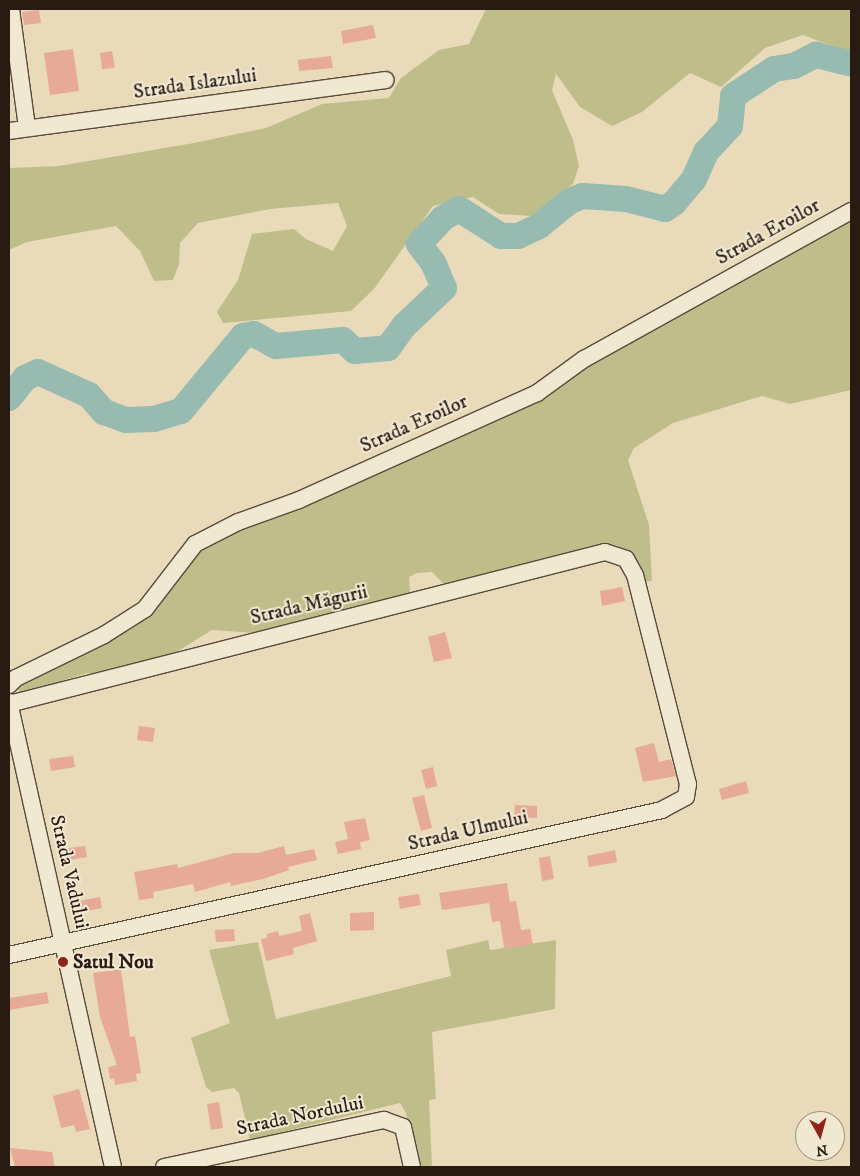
<!DOCTYPE html>
<html>
<head>
<meta charset="utf-8">
<style>
  body { margin:0 }
  #map { position:relative; width:860px; height:1176px; overflow:hidden; background:#e9dbba; font-family:"IM FELL DW Pica",serif }
  div>[style] { position:absolute }
  [style*='--x'] { left:calc(var(--x)*1px); top:calc(var(--y)*1px); width:calc(var(--w)*1px); rotate:calc(var(--a)*1deg) }
  .green>* { inset:0; background:#bfbe8a }
  .river>* { height:26px; margin:-13px; padding:0 13px; transform-origin:13px; border-radius:13px; background:#97bbb0 }
  .building>* { inset:0; background:#e6aa96 }
  .roads { filter:drop-shadow(1px 0 #594a3c) drop-shadow(-1px 0 #594a3c) drop-shadow(0 1px #594a3c) drop-shadow(0 -1px #594a3c) }
  .street>* { height:16px; margin:-8px; padding:0 8px; transform-origin:8px; border-radius:8px; background:#f1e8d2 }
  .dots>* { width:14px; height:14px; translate:-50% -50%; box-sizing:border-box; border:2px solid #f1e8d2; border-radius:50% }
  span { translate:-50% -50%; white-space:nowrap; text-align:center; line-height:1.15; -webkit-text-stroke:4px #f1e8d2; paint-order:stroke }
  .street-label { font-size:20px; color:#291a12 }
  .poi-label { font-size:20px; color:#291a12; font-weight:700 }
  .left { translate:0 -50%; text-align:left }
  .frame { position:absolute; inset:0; border:10px solid #291a12; pointer-events:none }
  .north { position:absolute; left:795px; top:1111px; width:50px; height:50px; box-sizing:border-box; background:#f1e8d2; border:1px solid #a19685; border-radius:50%; rotate:173deg; font-size:14px; font-weight:700; line-height:20px; text-align:center; color:#291a12 }
  .north::after { content:''; display:block; margin:auto; width:18px; height:22px; background:#8f2418; clip-path:polygon(50% 0,100% 100%,50% 72%,0 100%) }
</style>
</head>
<body>
<div id="map">
  <div class="green">
    <div style="clip-path:polygon(486px 9px,851px 9px,851px 50px,845px 51px,803px 35px,765px 48px,721px 87px,690px 73px,642px 112px,612px 126px,580px 107px,556px 74px,552px 90px,573px 140px,579px 166px,573px 184px,532px 216px,499px 214px,473px 197px,433px 206px,374px 289px,351px 311px,223px 323px,217px 312px,238px 280px,252px 234px,294px 229px,306px 239px,333px 251px,347px 226px,338px 203px,270px 209px,198px 223px,180px 243px,179px 264px,173px 280px,154px 281px,140px 251px,116px 226px,27px 242px,9px 250px,9px 168px,59px 166px,194px 143px,266px 128px,322px 104px,389px 98px,401px 78px,439px 50px,469px 44px)"></div>
    <div style="clip-path:polygon(851px 220px,851px 390px,790px 404px,762px 396px,673px 423px,634px 448px,628px 460px,649px 525px,652px 581px,644px 582px,628px 554px,454px 585px,443px 583px,432px 572px,417px 573px,409px 577px,410px 592px,405px 598px,283px 635px,212px 630px,178px 651px,142px 667px,108px 675px,87px 673px,19px 694px,18px 686px,104px 640px,205px 546px,603px 352px)"></div>
    <div style="clip-path:polygon(488px 940px,490px 950px,556px 940px,555px 1009px,432px 1032px,436px 1099px,429px 1100px,432px 1167px,418px 1167px,406px 1113px,400px 1103px,250px 1140px,239px 1093px,234px 1088px,212px 1092px,206px 1087px,191px 1038px,230px 1023px,209px 950px,258px 942px,276px 1019px,451px 976px,446px 950px)"></div>
  </div>
  <div class="river">
    <div style="--x:9;--y:398;--w:26;--a:-51"></div>
    <div style="--x:25;--y:378;--w:14;--a:-25"></div>
    <div style="--x:38;--y:372;--w:56;--a:24.3"></div>
    <div style="--x:89;--y:395;--w:23;--a:49"></div>
    <div style="--x:104;--y:412;--w:23;--a:20"></div>
    <div style="--x:126;--y:420;--w:28;--a:-2"></div>
    <div style="--x:154;--y:419;--w:28;--a:-17"></div>
    <div style="--x:181;--y:411;--w:97;--a:-50.4"></div>
    <div style="--x:243;--y:336;--w:11;--a:-10"></div>
    <div style="--x:254;--y:334;--w:25;--a:29"></div>
    <div style="--x:276;--y:346;--w:67;--a:-5.1"></div>
    <div style="--x:343;--y:340;--w:16;--a:43"></div>
    <div style="--x:355;--y:351;--w:33;--a:-5"></div>
    <div style="--x:388;--y:348;--w:27;--a:-54"></div>
    <div style="--x:404;--y:326;--w:55;--a:-43.5"></div>
    <div style="--x:444;--y:288;--w:26;--a:-113"></div>
    <div style="--x:434;--y:264;--w:25;--a:-127"></div>
    <div style="--x:419;--y:244;--w:35;--a:-47"></div>
    <div style="--x:443;--y:218;--w:18;--a:-29"></div>
    <div style="--x:459;--y:209;--w:50;--a:32.7"></div>
    <div style="--x:501;--y:236;--w:17;--a:0"></div>
    <div style="--x:518;--y:236;--w:23;--a:-25"></div>
    <div style="--x:539;--y:226;--w:40;--a:-39"></div>
    <div style="--x:570;--y:201;--w:14;--a:-21"></div>
    <div style="--x:583;--y:196;--w:43;--a:4"></div>
    <div style="--x:626;--y:199;--w:40;--a:14.4"></div>
    <div style="--x:665;--y:209;--w:11;--a:-34"></div>
    <div style="--x:674;--y:203;--w:31;--a:-50"></div>
    <div style="--x:694;--y:179;--w:30;--a:-66"></div>
    <div style="--x:706;--y:152;--w:35;--a:-47"></div>
    <div style="--x:730;--y:126;--w:30;--a:-84"></div>
    <div style="--x:733;--y:96;--w:49;--a:-33.4"></div>
    <div style="--x:774;--y:69;--w:20;--a:-9"></div>
    <div style="--x:794;--y:66;--w:25;--a:-27"></div>
    <div style="--x:816;--y:55;--w:36;--a:14"></div>
  </div>
  <div class="building">
    <div style="clip-path:polygon(39px 10px,41px 23px,24px 25px,22px 12px)"></div>
    <div style="clip-path:polygon(373px 25px,376px 38px,343px 44px,341px 31px)"></div>
    <div style="clip-path:polygon(73px 49px,79px 91px,50px 95px,44px 53px)"></div>
    <div style="clip-path:polygon(112px 51px,115px 68px,102px 69px,100px 53px)"></div>
    <div style="clip-path:polygon(331px 56px,333px 68px,299px 71px,298px 60px)"></div>
    <div style="clip-path:polygon(622px 587px,625px 601px,602px 606px,600px 591px)"></div>
    <div style="clip-path:polygon(445px 632px,452px 658px,434px 662px,428px 637px)"></div>
    <div style="clip-path:polygon(139px 726px,155px 728px,153px 742px,137px 740px)"></div>
    <div style="clip-path:polygon(654px 743px,659px 762px,671px 759px,676px 776px,643px 782px,635px 748px)"></div>
    <div style="clip-path:polygon(73px 756px,75px 767px,51px 771px,49px 759px)"></div>
    <div style="clip-path:polygon(433px 767px,437px 786px,426px 789px,421px 770px)"></div>
    <div style="clip-path:polygon(746px 781px,749px 793px,722px 800px,719px 789px)"></div>
    <div style="clip-path:polygon(424px 795px,432px 828px,421px 831px,412px 798px)"></div>
    <div style="clip-path:polygon(515px 805px,537px 806px,537px 818px,514px 817px)"></div>
    <div style="clip-path:polygon(365px 818px,370px 840px,360px 842px,361px 849px,338px 854px,335px 842px,348px 839px,344px 822px)"></div>
    <div style="clip-path:polygon(85px 846px,87px 857px,63px 861px,61px 849px)"></div>
    <div style="clip-path:polygon(284px 846px,286px 855px,314px 849px,317px 860px,288px 867px,289px 870px,263px 879px,231px 886px,230px 882px,195px 892px,193px 884px,153px 892px,154px 898px,139px 900px,134px 872px,177px 864px,178px 868px,234px 853px,258px 853px)"></div>
    <div style="clip-path:polygon(615px 850px,617px 862px,589px 867px,587px 856px)"></div>
    <div style="clip-path:polygon(550px 856px,554px 879px,542px 881px,539px 858px)"></div>
    <div style="clip-path:polygon(507px 883px,510px 902px,516px 901px,521px 930px,530px 929px,533px 944px,504px 948px,500px 921px,492px 922px,489px 903px,442px 910px,439px 893px)"></div>
    <div style="clip-path:polygon(419px 894px,421px 905px,400px 909px,398px 897px)"></div>
    <div style="clip-path:polygon(100px 897px,102px 908px,81px 912px,79px 901px)"></div>
    <div style="clip-path:polygon(374px 912px,374px 930px,350px 931px,350px 913px)"></div>
    <div style="clip-path:polygon(310px 913px,317px 941px,293px 948px,294px 954px,266px 961px,261px 939px,267px 938px,267px 934px,278px 931px,279px 936px,302px 931px,299px 916px)"></div>
    <div style="clip-path:polygon(234px 929px,235px 941px,216px 942px,215px 930px)"></div>
    <div style="clip-path:polygon(121px 969px,130px 1037px,135px 1036px,141px 1073px,136px 1074px,137px 1081px,115px 1085px,114px 1078px,110px 1079px,108px 1067px,117px 1065px,100px 1017px,93px 973px)"></div>
    <div style="clip-path:polygon(47px 992px,49px 1003px,9px 1010px,9px 998px)"></div>
    <div style="clip-path:polygon(79px 1089px,90px 1129px,76px 1132px,74px 1125px,61px 1128px,53px 1096px)"></div>
    <div style="clip-path:polygon(219px 1102px,223px 1128px,211px 1130px,207px 1104px)"></div>
    <div style="clip-path:polygon(10px 1148px,52px 1152px,55px 1167px,15px 1167px)"></div>
  </div>
  <div class="roads">
    <div class="street">
      <div style="--x:11;--y:9;--w:120;--a:82.3"></div>
      <div style="--x:9;--y:131;--w:380;--a:-7.7"></div>
      <div style="--x:9;--y:685;--w:10;--a:-45"></div>
      <div style="--x:16;--y:678;--w:98;--a:-26"></div>
      <div style="--x:104;--y:635;--w:49;--a:-32.4"></div>
      <div style="--x:145;--y:609;--w:82;--a:-52.4"></div>
      <div style="--x:195;--y:544;--w:48;--a:-27.1"></div>
      <div style="--x:238;--y:522;--w:65;--a:-19.8"></div>
      <div style="--x:299;--y:500;--w:261;--a:-24.2"></div>
      <div style="--x:537;--y:393;--w:58;--a:-35.9"></div>
      <div style="--x:584;--y:359;--w:305;--a:-29"></div>
      <div style="--x:9;--y:702;--w:476;--a:77.4"></div>
      <div style="--x:9;--y:704;--w:615;--a:-14.31"></div>
      <div style="--x:605;--y:552;--w:22;--a:18"></div>
      <div style="--x:626;--y:559;--w:18;--a:61"></div>
      <div style="--x:635;--y:575;--w:216;--a:75.8"></div>
      <div style="--x:688;--y:784;--w:13;--a:99"></div>
      <div style="--x:686;--y:797;--w:27;--a:152"></div>
      <div style="--x:662;--y:810;--w:669;--a:167.48"></div>
      <div style="--x:164;--y:1167;--w:225;--a:-12.1"></div>
      <div style="--x:384;--y:1120;--w:20;--a:20"></div>
      <div style="--x:403;--y:1127;--w:41;--a:77.3"></div>
    </div>
  </div>
  <div class="dots">
    <div style="left:63px;top:962px;background:#8f2418"></div>
  </div>
  <div class="street-label">
    <span style="left:195px;top:84px;rotate:-8deg">Strada Islazului</span>
    <span style="left:768px;top:232px;rotate:-29deg">Strada Eroilor</span>
    <span style="left:414px;top:424px;rotate:-24deg">Strada Eroilor</span>
    <span style="left:309px;top:605px;rotate:-13deg">Strada Măgurii</span>
    <span style="left:468px;top:831px;rotate:-13deg">Strada Ulmului</span>
    <span style="left:69px;top:872px;rotate:77deg">Strada Vadului</span>
    <span style="left:300px;top:1116px;rotate:-12deg">Strada Nordului</span>
  </div>
  <div class="poi-label">
    <span class="left" style="left:73px;top:962px">Satul Nou</span>
  </div>
  <div class="frame"></div>
  <div class="north">N</div>
</div>
</body>
</html>
